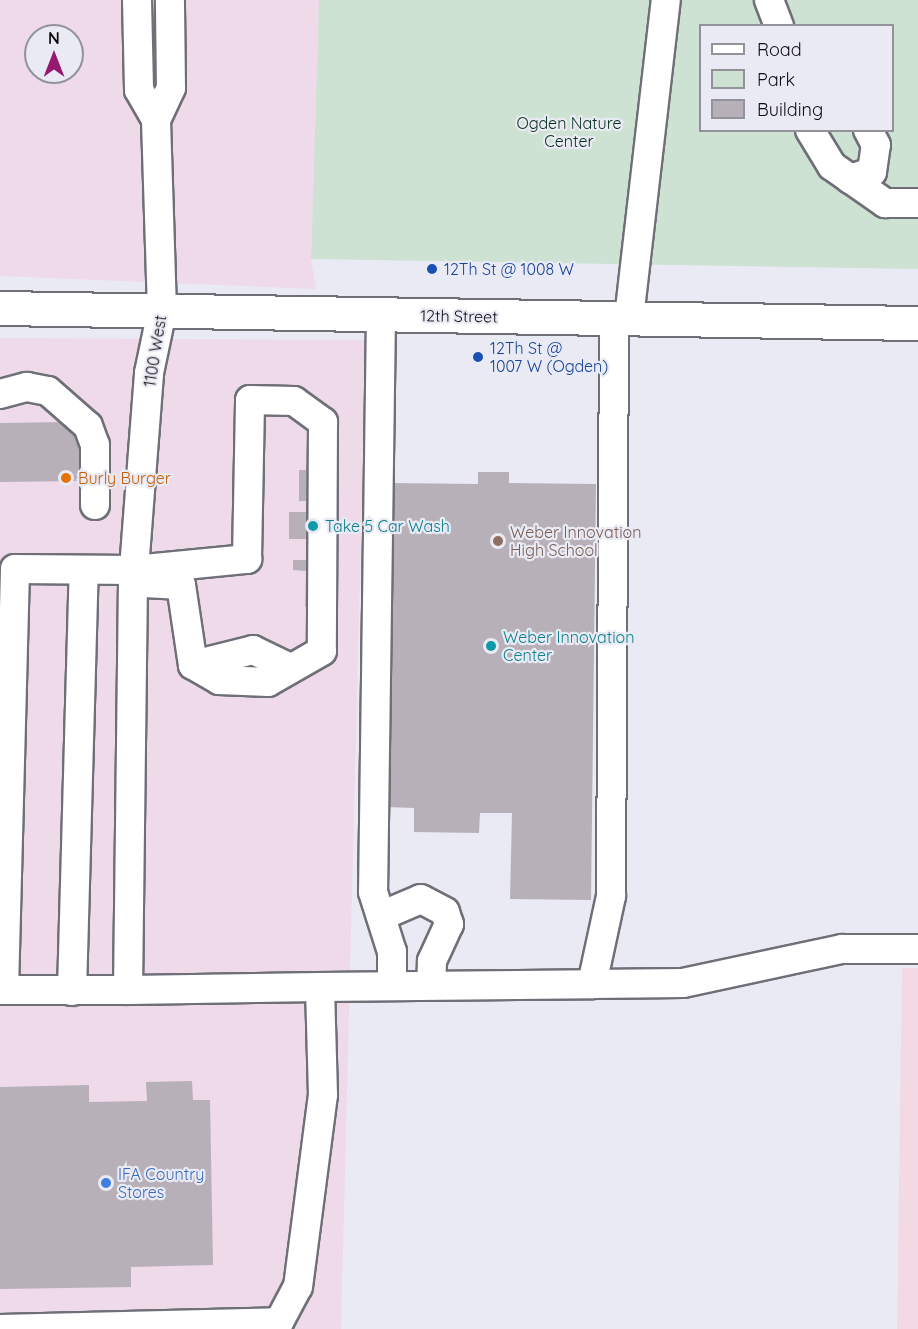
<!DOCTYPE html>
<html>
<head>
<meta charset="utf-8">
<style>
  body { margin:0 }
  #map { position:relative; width:918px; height:1329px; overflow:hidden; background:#eaeaf4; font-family:Quicksand,sans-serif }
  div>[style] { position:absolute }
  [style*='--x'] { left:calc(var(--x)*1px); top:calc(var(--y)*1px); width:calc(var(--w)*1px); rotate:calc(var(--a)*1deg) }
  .commercial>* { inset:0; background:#eedae9 }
  .industrial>* { inset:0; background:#f2d9e3 }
  .green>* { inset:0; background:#cee2d4 }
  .building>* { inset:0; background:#b7b0b9 }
  .roads { filter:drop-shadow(2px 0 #6f6f78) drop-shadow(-2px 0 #6f6f78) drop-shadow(0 2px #6f6f78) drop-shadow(0 -2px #6f6f78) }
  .minor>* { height:28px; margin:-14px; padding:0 14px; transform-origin:14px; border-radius:14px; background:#fff }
  .major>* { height:33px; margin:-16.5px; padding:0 16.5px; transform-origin:16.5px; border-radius:16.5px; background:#fff }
  .dots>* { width:16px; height:16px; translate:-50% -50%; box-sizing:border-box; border:3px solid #eaeaf4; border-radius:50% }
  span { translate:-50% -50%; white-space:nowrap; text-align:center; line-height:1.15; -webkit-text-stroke:4.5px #eaeaf4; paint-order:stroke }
  .park-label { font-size:16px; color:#06321c }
  .transit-label { font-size:16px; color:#164399 }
  .left { translate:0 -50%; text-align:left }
  .street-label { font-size:16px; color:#0d0d10 }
  .food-label { font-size:16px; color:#c56008 }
  .culture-label { font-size:16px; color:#0d838f }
  .education-label { font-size:16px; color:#785e54 }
  .shop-label { font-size:16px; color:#366cbe }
  .legend { position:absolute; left:699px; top:24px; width:195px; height:108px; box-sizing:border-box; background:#eaeaf4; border:2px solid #929299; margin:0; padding:8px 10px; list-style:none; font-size:18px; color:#0d0d10 }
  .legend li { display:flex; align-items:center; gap:12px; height:30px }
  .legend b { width:30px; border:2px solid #929299 }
  .north { position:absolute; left:24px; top:24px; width:60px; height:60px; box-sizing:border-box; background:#eaeaf4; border:2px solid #929299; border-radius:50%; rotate:0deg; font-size:16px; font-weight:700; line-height:24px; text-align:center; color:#0d0d10 }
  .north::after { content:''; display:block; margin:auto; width:21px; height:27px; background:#971870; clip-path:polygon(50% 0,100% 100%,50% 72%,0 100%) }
</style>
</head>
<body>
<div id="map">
  <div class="commercial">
    <div style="clip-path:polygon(evenodd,0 0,319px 0,311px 259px,316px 289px,0 276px,0 0,36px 36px,72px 36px,72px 72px,36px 72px,36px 36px)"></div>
    <div style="clip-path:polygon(0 338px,366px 340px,341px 1329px,0 1329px)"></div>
  </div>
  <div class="industrial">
    <div style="clip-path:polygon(902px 968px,918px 968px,918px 1329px,897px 1329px)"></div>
  </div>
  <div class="green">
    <div style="clip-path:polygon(evenodd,319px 0,918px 0,918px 269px,311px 259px,319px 0,700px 26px,892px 26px,892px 130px,700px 130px,700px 26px)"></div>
  </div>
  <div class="building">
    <div style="clip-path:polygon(66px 422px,80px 434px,80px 481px,0 482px,0 423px)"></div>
    <div style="clip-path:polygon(307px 441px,337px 441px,336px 608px,305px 607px,306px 571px,293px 570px,293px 560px,306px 560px,306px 539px,289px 539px,289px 512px,306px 512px,306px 501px,299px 501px,299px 470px,306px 470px)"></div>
    <div style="clip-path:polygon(478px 472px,509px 472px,509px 483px,596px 484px,591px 900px,510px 899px,512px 813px,480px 813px,479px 833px,414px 832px,414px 808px,386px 807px,390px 483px,478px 484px)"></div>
    <div style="clip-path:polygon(192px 1081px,193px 1100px,210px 1100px,213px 1265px,131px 1267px,131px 1287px,0 1289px,0 1087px,89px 1085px,89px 1102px,147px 1101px,146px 1082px)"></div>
  </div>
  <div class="roads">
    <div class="minor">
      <div style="--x:137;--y:0;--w:90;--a:88.7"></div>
      <div style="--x:139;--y:90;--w:34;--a:60"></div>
      <div style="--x:769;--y:0;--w:28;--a:69"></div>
      <div style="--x:810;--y:130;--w:42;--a:58.6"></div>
      <div style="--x:832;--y:166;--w:65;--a:34.9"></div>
      <div style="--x:885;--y:203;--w:33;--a:0"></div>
      <div style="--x:850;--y:179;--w:23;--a:-18"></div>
      <div style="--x:872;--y:172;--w:27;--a:-82"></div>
      <div style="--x:876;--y:145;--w:17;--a:-118"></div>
      <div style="--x:381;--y:315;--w:577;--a:90.79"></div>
      <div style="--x:373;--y:892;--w:63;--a:72.4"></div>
      <div style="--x:392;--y:952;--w:32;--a:90"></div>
      <div style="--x:629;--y:318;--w:320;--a:-83.4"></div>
      <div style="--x:0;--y:394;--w:28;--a:-15"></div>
      <div style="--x:27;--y:387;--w:21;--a:11"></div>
      <div style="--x:48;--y:391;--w:53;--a:41.2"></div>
      <div style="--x:88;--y:426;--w:20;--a:70"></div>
      <div style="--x:95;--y:445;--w:60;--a:90"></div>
      <div style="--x:144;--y:583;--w:37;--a:3"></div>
      <div style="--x:181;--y:585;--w:81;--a:81.5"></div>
      <div style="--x:193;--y:665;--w:62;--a:-14"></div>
      <div style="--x:253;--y:650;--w:41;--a:25.9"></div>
      <div style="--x:381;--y:916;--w:43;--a:-23"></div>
      <div style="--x:421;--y:899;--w:27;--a:28"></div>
      <div style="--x:445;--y:912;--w:13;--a:72"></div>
      <div style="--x:449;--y:924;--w:41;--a:114.7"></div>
      <div style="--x:432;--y:961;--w:24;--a:92"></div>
      <div style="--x:592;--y:984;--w:91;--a:-0.6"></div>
      <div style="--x:683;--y:983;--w:163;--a:-12.1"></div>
      <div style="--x:842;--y:949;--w:76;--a:0"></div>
      <div style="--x:320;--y:987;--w:272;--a:-0.6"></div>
      <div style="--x:592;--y:984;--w:90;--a:-77.8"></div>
      <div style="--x:611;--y:896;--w:578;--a:-89.7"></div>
      <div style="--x:0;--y:990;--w:128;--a:0"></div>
      <div style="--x:128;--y:990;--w:408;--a:-89.3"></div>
      <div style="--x:133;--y:582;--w:210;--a:-85.6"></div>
      <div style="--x:149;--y:373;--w:63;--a:-78.2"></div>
      <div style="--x:162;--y:311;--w:191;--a:-91.8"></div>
      <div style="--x:156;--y:120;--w:35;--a:-65"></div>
      <div style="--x:171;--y:88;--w:88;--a:-90.7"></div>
      <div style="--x:4;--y:990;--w:421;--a:-88.5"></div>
      <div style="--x:15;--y:569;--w:119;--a:0.5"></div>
      <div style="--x:134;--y:570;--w:114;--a:-5.6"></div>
      <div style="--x:247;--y:559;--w:159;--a:-88.9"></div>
      <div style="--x:250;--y:400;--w:44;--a:1.3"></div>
      <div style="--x:294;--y:401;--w:36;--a:36"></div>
      <div style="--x:323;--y:422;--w:229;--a:90.3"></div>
      <div style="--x:322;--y:651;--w:62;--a:150.1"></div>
      <div style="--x:268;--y:682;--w:49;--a:-177.7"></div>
      <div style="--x:219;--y:680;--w:30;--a:-150"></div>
      <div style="--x:72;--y:991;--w:421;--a:-88.4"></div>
      <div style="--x:0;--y:1329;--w:279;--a:-1.4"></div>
      <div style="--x:279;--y:1322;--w:40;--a:-62"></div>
      <div style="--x:298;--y:1287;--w:194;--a:-82.6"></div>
      <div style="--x:323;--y:1095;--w:108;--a:-91.6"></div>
      <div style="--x:320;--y:987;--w:192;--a:179.1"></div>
    </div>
    <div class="major">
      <div style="--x:0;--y:308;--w:918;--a:0.94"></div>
    </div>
  </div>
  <div class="dots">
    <div style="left:432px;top:269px;background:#1a4fb4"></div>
    <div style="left:478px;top:357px;background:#1a4fb4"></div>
    <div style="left:66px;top:478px;background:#e8710a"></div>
    <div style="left:313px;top:526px;background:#0f9aa8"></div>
    <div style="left:498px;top:541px;background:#8d6e63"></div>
    <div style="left:491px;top:646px;background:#0f9aa8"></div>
    <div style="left:106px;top:1183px;background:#3f7fe0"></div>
  </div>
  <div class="park-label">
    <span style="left:569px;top:132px">Ogden Nature<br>Center</span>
  </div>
  <div class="transit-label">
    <span class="left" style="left:444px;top:269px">12Th St @ 1008 W</span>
    <span class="left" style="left:490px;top:357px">12Th St @<br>1007 W (Ogden)</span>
  </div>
  <div class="street-label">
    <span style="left:459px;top:316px;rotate:1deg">12th Street</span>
    <span style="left:155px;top:351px;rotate:-81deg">1100 West</span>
  </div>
  <div class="food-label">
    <span class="left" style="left:78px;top:478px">Burly Burger</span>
  </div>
  <div class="culture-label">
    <span class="left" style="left:325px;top:526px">Take 5 Car Wash</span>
    <span class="left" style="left:503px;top:646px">Weber Innovation<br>Center</span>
  </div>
  <div class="education-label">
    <span class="left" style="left:510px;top:541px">Weber Innovation<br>High School</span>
  </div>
  <div class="shop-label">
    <span class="left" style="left:118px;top:1183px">IFA Country<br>Stores</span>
  </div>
  <ul class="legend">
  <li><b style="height:8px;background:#fff"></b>Road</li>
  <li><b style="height:16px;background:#cee2d4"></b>Park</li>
  <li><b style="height:16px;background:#b7b0b9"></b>Building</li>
  </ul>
  <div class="north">N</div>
</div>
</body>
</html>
